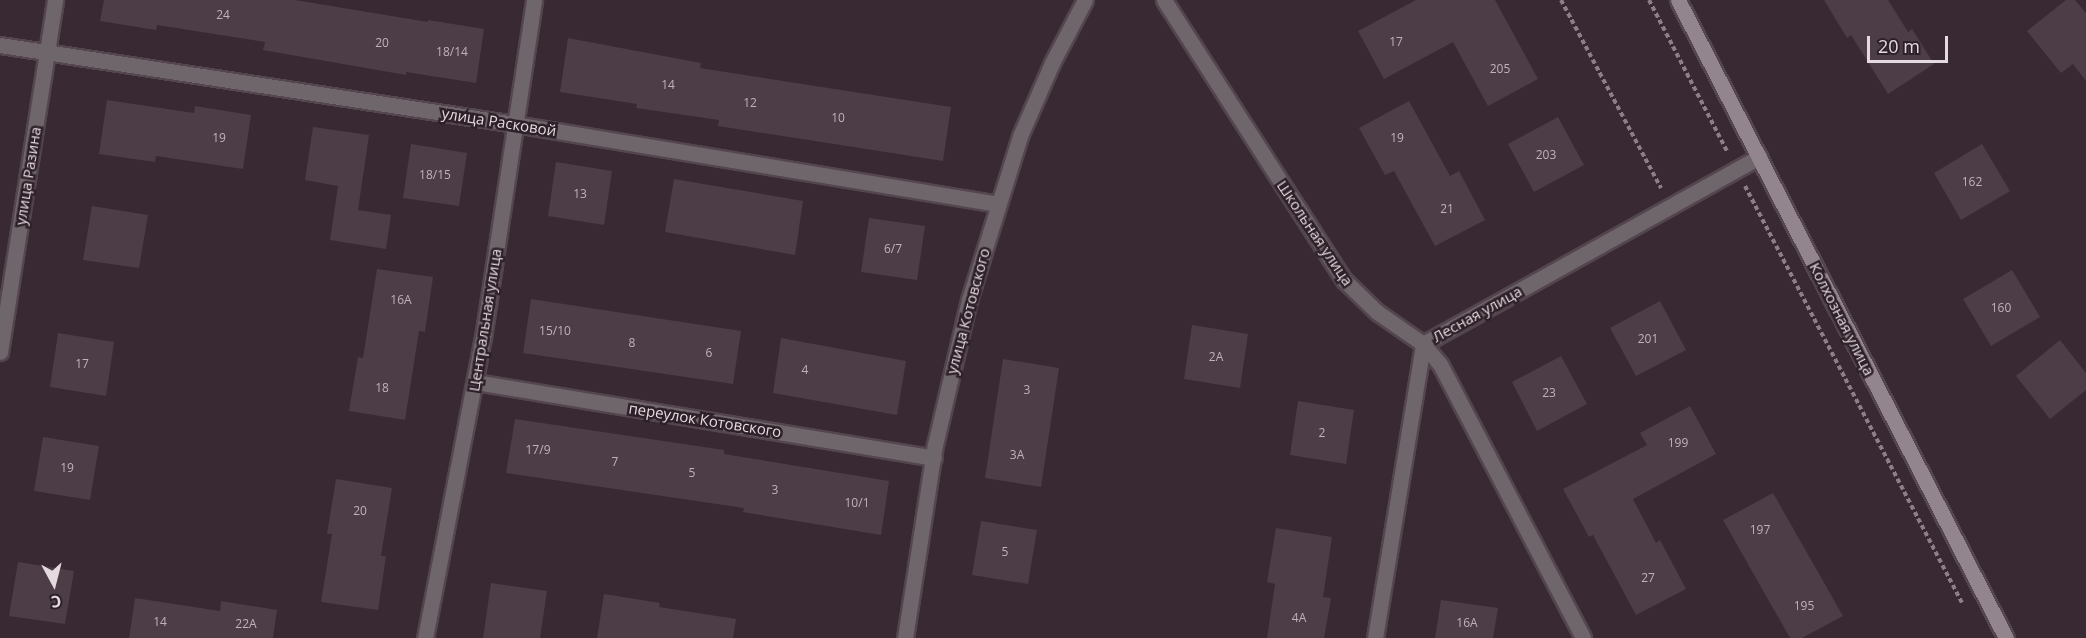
<!DOCTYPE html>
<html>
<head>
<meta charset="utf-8">
<style>
  body { margin:0 }
  #map { position:relative; width:2086px; height:638px; overflow:hidden; background:#382932; font-family:"Open Sans",sans-serif }
  div>[style] { position:absolute }
  [style*='--x'] { left:calc(var(--x)*1px); top:calc(var(--y)*1px); width:calc(var(--w)*1px); rotate:calc(var(--a)*1deg) }
  .building>* { inset:0; background:#4d3d47 }
  .path>* { height:4px; margin-top:-2px; transform-origin:0; background:repeating-linear-gradient(90deg,#8c8087 0 4.5px,transparent 0 7.5px) }
  .roads { filter:drop-shadow(2px 0 #54454e) drop-shadow(-2px 0 #54454e) drop-shadow(0 2px #54454e) drop-shadow(0 -2px #54454e) }
  .minor>* { height:15px; margin:-7.5px; padding:0 7.5px; transform-origin:7.5px; border-radius:7.5px; background:#6e666b }
  .secondary>* { height:15px; margin:-7.5px; padding:0 7.5px; transform-origin:7.5px; border-radius:7.5px; background:#92858d }
  span { translate:-50% -50%; white-space:nowrap; text-align:center; line-height:1.15; -webkit-text-stroke:5px #2e2028; paint-order:stroke }
  .number-label { font-size:12px; color:#beb3b9 }
  .number-label span { -webkit-text-stroke-width:0 }
  .street-label { font-size:15px; color:#e4dadf }
  .north { position:absolute; left:24px; top:554px; width:60px; height:60px; -webkit-text-stroke:4px #2e2028; paint-order:stroke; rotate:173deg; font-size:16px; font-weight:700; line-height:24px; text-align:center; color:#e4dadf }
  .north::after { content:''; display:block; margin:auto; width:21px; height:27px; background:#e4dadf; clip-path:polygon(50% 0,100% 100%,50% 72%,0 100%) }
  .scale { position:absolute; left:1867px; top:36px; width:81px; height:27px; box-sizing:border-box; border:3px solid #e4dadf; border-top:0; padding-left:8px; font-size:18px; line-height:21px; white-space:nowrap; color:#e4dadf; -webkit-text-stroke:4px #2e2028; paint-order:stroke }
</style>
</head>
<body>
<div id="map">
  <div class="building">
    <div style="clip-path:polygon(104px 0,295px 0,428px 22px,428px 20px,484px 29px,476px 83px,406px 72px,406px 75px,263px 50px,265px 42px,157px 25px,156px 30px,100px 21px)"></div>
    <div style="clip-path:polygon(1416px 0,1495px 0,1538px 79px,1488px 106px,1453px 42px,1384px 79px,1358px 31px)"></div>
    <div style="clip-path:polygon(1824px 0,1888px 0,1908px 32px,1912px 29px,1934px 64px,1888px 94px,1851px 35px,1847px 38px)"></div>
    <div style="clip-path:polygon(2066px 0,2075px 0,2086px 13px,2086px 81px,2073px 64px,2061px 73px,2027px 31px)"></div>
    <div style="clip-path:polygon(568px 38px,701px 63px,700px 68px,951px 107px,943px 161px,718px 126px,719px 120px,636px 108px,637px 104px,560px 92px)"></div>
    <div style="clip-path:polygon(107px 100px,194px 113px,195px 106px,251px 115px,243px 169px,156px 156px,155px 162px,99px 154px)"></div>
    <div style="clip-path:polygon(1409px 101px,1450px 176px,1459px 171px,1485px 220px,1435px 246px,1394px 171px,1385px 175px,1359px 128px)"></div>
    <div style="clip-path:polygon(1558px 117px,1584px 165px,1534px 192px,1508px 144px)"></div>
    <div style="clip-path:polygon(313px 127px,369px 135px,358px 210px,391px 215px,386px 249px,330px 240px,338px 186px,305px 180px)"></div>
    <div style="clip-path:polygon(411px 144px,467px 153px,459px 206px,403px 198px)"></div>
    <div style="clip-path:polygon(1982px 144px,2010px 191px,1961px 220px,1934px 173px)"></div>
    <div style="clip-path:polygon(556px 162px,612px 171px,604px 225px,548px 216px)"></div>
    <div style="clip-path:polygon(674px 179px,803px 201px,795px 255px,665px 232px)"></div>
    <div style="clip-path:polygon(92px 206px,148px 215px,139px 268px,83px 260px)"></div>
    <div style="clip-path:polygon(869px 218px,925px 226px,917px 280px,861px 272px)"></div>
    <div style="clip-path:polygon(377px 269px,433px 277px,425px 332px,419px 331px,405px 420px,349px 411px,358px 357px,363px 358px)"></div>
    <div style="clip-path:polygon(2012px 270px,2040px 317px,1991px 346px,1963px 299px)"></div>
    <div style="clip-path:polygon(531px 299px,741px 331px,733px 384px,523px 353px)"></div>
    <div style="clip-path:polygon(1660px 301px,1686px 350px,1636px 376px,1610px 328px)"></div>
    <div style="clip-path:polygon(1192px 325px,1248px 334px,1240px 388px,1184px 379px)"></div>
    <div style="clip-path:polygon(58px 333px,114px 342px,106px 396px,50px 387px)"></div>
    <div style="clip-path:polygon(781px 338px,906px 361px,897px 415px,773px 393px)"></div>
    <div style="clip-path:polygon(2060px 340px,2086px 373px,2086px 390px,2050px 419px,2016px 376px)"></div>
    <div style="clip-path:polygon(1561px 356px,1587px 404px,1537px 431px,1512px 382px)"></div>
    <div style="clip-path:polygon(1003px 359px,1059px 368px,1041px 487px,985px 478px)"></div>
    <div style="clip-path:polygon(1298px 401px,1354px 410px,1346px 464px,1290px 455px)"></div>
    <div style="clip-path:polygon(1690px 406px,1716px 454px,1633px 499px,1656px 543px,1660px 540px,1686px 589px,1636px 615px,1593px 535px,1589px 537px,1563px 489px,1647px 445px,1640px 433px)"></div>
    <div style="clip-path:polygon(515px 419px,724px 450px,724px 454px,889px 481px,881px 535px,743px 512px,744px 508px,506px 473px)"></div>
    <div style="clip-path:polygon(43px 437px,99px 446px,90px 500px,34px 491px)"></div>
    <div style="clip-path:polygon(336px 479px,392px 488px,381px 556px,386px 556px,378px 610px,321px 602px,332px 534px,327px 534px)"></div>
    <div style="clip-path:polygon(1773px 493px,1843px 616px,1802px 638px,1790px 638px,1723px 520px)"></div>
    <div style="clip-path:polygon(981px 521px,1037px 530px,1028px 584px,972px 575px)"></div>
    <div style="clip-path:polygon(1276px 528px,1332px 537px,1323px 597px,1331px 598px,1324px 638px,1267px 638px,1275px 584px,1267px 582px)"></div>
    <div style="clip-path:polygon(18px 562px,74px 571px,65px 624px,9px 616px)"></div>
    <div style="clip-path:polygon(491px 583px,547px 591px,540px 638px,483px 638px)"></div>
    <div style="clip-path:polygon(604px 594px,660px 603px,659px 607px,736px 619px,733px 638px,597px 638px)"></div>
    <div style="clip-path:polygon(135px 598px,220px 611px,221px 601px,277px 610px,273px 638px,129px 638px)"></div>
    <div style="clip-path:polygon(1441px 600px,1498px 608px,1493px 638px,1435px 638px)"></div>
  </div>
  <div class="path">
    <div style="--x:1561;--y:0;--w:213;--a:62"></div>
    <div style="--x:1649;--y:0;--w:172;--a:62.7"></div>
    <div style="--x:1745;--y:186;--w:472;--a:62.5"></div>
  </div>
  <div class="roads">
    <div class="minor">
      <div style="--x:1164;--y:0;--w:333;--a:57.3"></div>
      <div style="--x:1344;--y:280;--w:46;--a:44.1"></div>
      <div style="--x:1377;--y:312;--w:56;--a:34.8"></div>
      <div style="--x:1423;--y:344;--w:26;--a:50"></div>
      <div style="--x:1440;--y:364;--w:309;--a:62.4"></div>
      <div style="--x:0;--y:45;--w:521;--a:8.72"></div>
      <div style="--x:515;--y:124;--w:490;--a:9.4"></div>
      <div style="--x:0;--y:352;--w:356;--a:-81.1"></div>
      <div style="--x:476;--y:382;--w:464;--a:9.4"></div>
      <div style="--x:425;--y:638;--w:306;--a:-79.1"></div>
      <div style="--x:483;--y:338;--w:342;--a:-81.4"></div>
      <div style="--x:905;--y:638;--w:195;--a:-81.2"></div>
      <div style="--x:935;--y:445;--w:149;--a:-76.8"></div>
      <div style="--x:969;--y:300;--w:172;--a:-72.7"></div>
      <div style="--x:1020;--y:136;--w:80;--a:-66.3"></div>
      <div style="--x:1052;--y:63;--w:71;--a:-62.4"></div>
      <div style="--x:1375;--y:638;--w:298;--a:-80.7"></div>
      <div style="--x:1423;--y:344;--w:385;--a:-29.1"></div>
    </div>
    <div class="secondary">
      <div style="--x:1678;--y:0;--w:717;--a:62.79"></div>
    </div>
  </div>
  <div class="number-label">
    <span style="left:223px;top:15px">24</span>
    <span style="left:1396px;top:42px">17</span>
    <span style="left:382px;top:43px">20</span>
    <span style="left:452px;top:52px">18/14</span>
    <span style="left:1500px;top:69px">205</span>
    <span style="left:668px;top:85px">14</span>
    <span style="left:750px;top:103px">12</span>
    <span style="left:838px;top:118px">10</span>
    <span style="left:219px;top:138px">19</span>
    <span style="left:1397px;top:138px">19</span>
    <span style="left:1546px;top:155px">203</span>
    <span style="left:435px;top:175px">18/15</span>
    <span style="left:1972px;top:182px">162</span>
    <span style="left:580px;top:194px">13</span>
    <span style="left:1447px;top:209px">21</span>
    <span style="left:893px;top:249px">6/7</span>
    <span style="left:401px;top:300px">16А</span>
    <span style="left:2001px;top:308px">160</span>
    <span style="left:555px;top:331px">15/10</span>
    <span style="left:1648px;top:339px">201</span>
    <span style="left:632px;top:343px">8</span>
    <span style="left:709px;top:353px">6</span>
    <span style="left:1216px;top:357px">2А</span>
    <span style="left:82px;top:364px">17</span>
    <span style="left:805px;top:370px">4</span>
    <span style="left:382px;top:388px">18</span>
    <span style="left:1027px;top:390px">3</span>
    <span style="left:1549px;top:393px">23</span>
    <span style="left:1322px;top:433px">2</span>
    <span style="left:1678px;top:443px">199</span>
    <span style="left:538px;top:450px">17/9</span>
    <span style="left:1017px;top:455px">3А</span>
    <span style="left:615px;top:462px">7</span>
    <span style="left:67px;top:468px">19</span>
    <span style="left:692px;top:473px">5</span>
    <span style="left:775px;top:490px">3</span>
    <span style="left:857px;top:503px">10/1</span>
    <span style="left:360px;top:511px">20</span>
    <span style="left:1760px;top:530px">197</span>
    <span style="left:1005px;top:552px">5</span>
    <span style="left:1648px;top:578px">27</span>
    <span style="left:1804px;top:606px">195</span>
    <span style="left:1299px;top:618px">4А</span>
    <span style="left:160px;top:622px">14</span>
    <span style="left:1467px;top:623px">16А</span>
    <span style="left:246px;top:624px">22А</span>
  </div>
  <div class="street-label">
    <span style="left:499px;top:122px;rotate:9deg">улица Расковой</span>
    <span style="left:28px;top:176px;rotate:-81deg">улица Разина</span>
    <span style="left:1315px;top:233px;rotate:56deg">Школьная улица</span>
    <span style="left:968px;top:311px;rotate:-75deg">улица Котовского</span>
    <span style="left:1477px;top:314px;rotate:-29deg">Лесная улица</span>
    <span style="left:1842px;top:319px;rotate:63deg">Колхозная улица</span>
    <span style="left:485px;top:320px;rotate:-81deg">Центральная улица</span>
    <span style="left:705px;top:420px;rotate:9deg">переулок Котовского</span>
  </div>
  <div class="north">С</div>
  <div class="scale">20 m</div>
</div>
</body>
</html>
